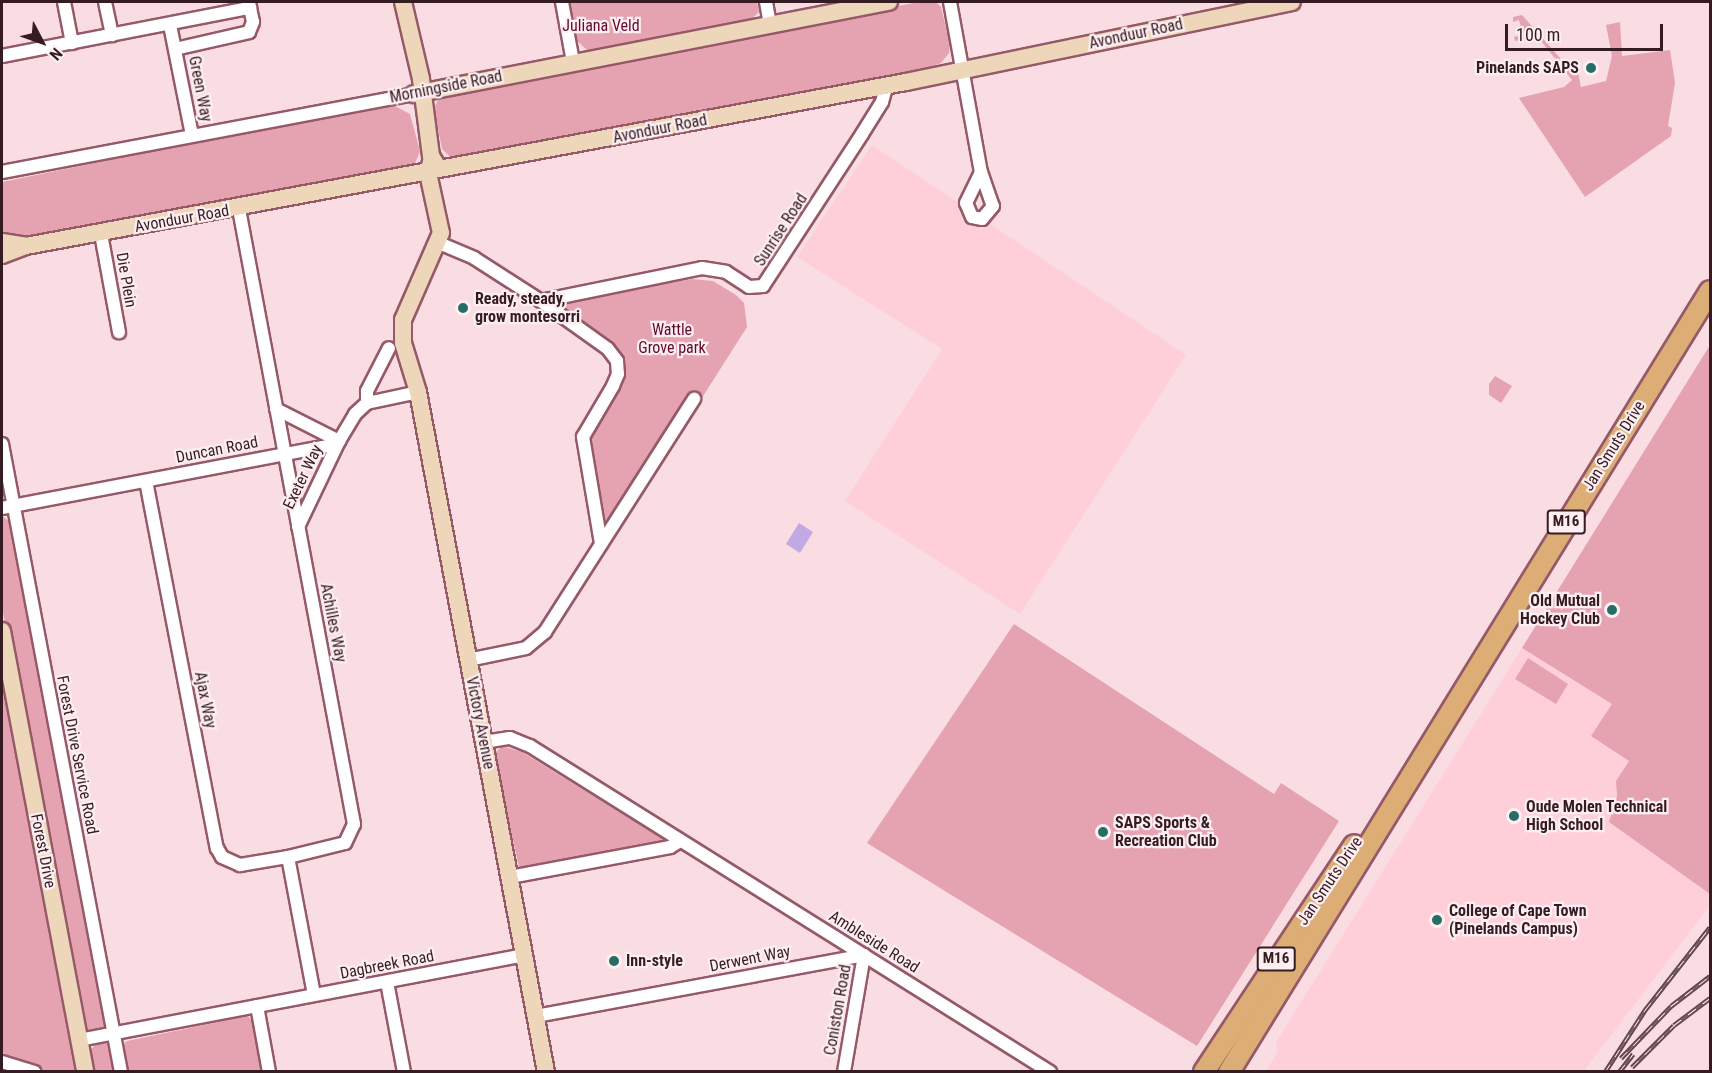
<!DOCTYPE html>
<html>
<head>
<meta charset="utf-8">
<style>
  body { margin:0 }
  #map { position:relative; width:1712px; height:1073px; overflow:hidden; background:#f9dde3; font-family:"Roboto Condensed",sans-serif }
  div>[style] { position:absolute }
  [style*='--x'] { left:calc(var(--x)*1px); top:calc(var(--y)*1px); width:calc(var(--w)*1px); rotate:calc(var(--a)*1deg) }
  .built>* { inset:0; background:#fecfd9 }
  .green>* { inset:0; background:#e5a2b1 }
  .water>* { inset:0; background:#c3a8e6 }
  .roads { filter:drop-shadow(2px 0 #955968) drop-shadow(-2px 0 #955968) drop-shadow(0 2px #955968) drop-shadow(0 -2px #955968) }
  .street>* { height:12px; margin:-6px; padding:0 6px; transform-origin:6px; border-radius:6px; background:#fff }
  .secondary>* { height:16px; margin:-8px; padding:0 8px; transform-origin:8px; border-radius:8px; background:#eed6ba }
  .primary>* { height:20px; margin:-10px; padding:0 10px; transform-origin:10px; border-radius:10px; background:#dcad74 }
  .rail>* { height:5px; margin-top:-2.5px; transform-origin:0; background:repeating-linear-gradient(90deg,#fdeef1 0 9px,#61474e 0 18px); box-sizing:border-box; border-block:2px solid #61474e }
  .dots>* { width:16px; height:16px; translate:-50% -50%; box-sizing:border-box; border:3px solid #fdeef1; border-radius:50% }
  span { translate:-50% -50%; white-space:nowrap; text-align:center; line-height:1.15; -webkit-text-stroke:4.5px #fdeef1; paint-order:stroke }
  .shield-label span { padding:2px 4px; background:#fdeef1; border:2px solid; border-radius:4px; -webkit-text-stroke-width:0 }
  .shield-label { font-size:15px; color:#351c23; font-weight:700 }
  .park-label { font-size:16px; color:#61092d }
  .street-label { font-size:16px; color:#351c23 }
  .poi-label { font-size:16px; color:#351c23; font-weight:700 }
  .right { translate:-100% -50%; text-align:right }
  .left { translate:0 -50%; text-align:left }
  .frame { position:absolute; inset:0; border:3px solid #351c23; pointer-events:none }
  .north { position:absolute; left:12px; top:12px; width:60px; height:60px; -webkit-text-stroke:4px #fdeef1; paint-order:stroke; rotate:131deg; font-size:16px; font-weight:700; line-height:24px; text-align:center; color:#351c23 }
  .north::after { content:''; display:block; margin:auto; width:21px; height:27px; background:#351c23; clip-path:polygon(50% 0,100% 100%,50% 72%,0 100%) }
  .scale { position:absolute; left:1505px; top:24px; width:158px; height:27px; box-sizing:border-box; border:3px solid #351c23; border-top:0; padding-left:8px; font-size:18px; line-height:21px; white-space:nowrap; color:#351c23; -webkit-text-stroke:4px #fdeef1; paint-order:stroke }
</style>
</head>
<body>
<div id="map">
  <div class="built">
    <div style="clip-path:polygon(872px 145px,1186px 355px,1020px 614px,845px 501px,942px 349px,797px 257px)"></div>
    <div style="clip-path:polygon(1522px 648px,1612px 704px,1629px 761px,1616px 781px,1617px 796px,1609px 822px,1710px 894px,1710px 905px,1584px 1071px,1265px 1072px,1278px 1052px,1276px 1042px)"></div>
  </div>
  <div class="green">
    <div style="clip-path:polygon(567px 2px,757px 2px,759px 12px,746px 24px,589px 52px,575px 39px)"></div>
    <div style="clip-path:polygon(919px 2px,936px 2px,941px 7px,950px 44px,949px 53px,941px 63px,922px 70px,861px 85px,453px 160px,442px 149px,434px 108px,440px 96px)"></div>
    <div style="clip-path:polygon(1522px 15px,1570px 69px,1578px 72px,1581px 87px,1606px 81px,1612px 56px,1606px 25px,1620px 22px,1622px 56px,1670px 50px,1675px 83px,1668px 126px,1672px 128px,1671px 136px,1585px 197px,1519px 98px,1564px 87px,1572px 80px,1537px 36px,1515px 41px,1514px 37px,1523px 35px,1519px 20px,1513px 22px,1513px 17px)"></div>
    <div style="clip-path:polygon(389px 103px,410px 114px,420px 151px,414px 166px,37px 238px,2px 240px,2px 182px)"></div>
    <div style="clip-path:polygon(692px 279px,713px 281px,736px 295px,744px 303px,747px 327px,656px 470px,610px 523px,602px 523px,587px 440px,621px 367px,558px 307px,563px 302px)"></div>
    <div style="clip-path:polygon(1710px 345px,1710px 894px,1609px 822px,1617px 796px,1616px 781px,1629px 761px,1591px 736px,1612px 704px,1522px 648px)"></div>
    <div style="clip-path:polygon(1495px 376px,1512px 386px,1501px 403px,1489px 395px,1489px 384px)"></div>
    <div style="clip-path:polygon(2px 516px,12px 523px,107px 1024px,101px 1032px,90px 1034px,81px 1027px,2px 607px)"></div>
    <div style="clip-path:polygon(1014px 624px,1274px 794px,1281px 783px,1339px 821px,1197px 1046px,867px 843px)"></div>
    <div style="clip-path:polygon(1528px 658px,1568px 684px,1556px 704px,1515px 679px)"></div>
    <div style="clip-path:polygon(2px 684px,3px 687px,76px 1071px,38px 1071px,2px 1062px)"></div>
    <div style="clip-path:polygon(502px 746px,522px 752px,663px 839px,665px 844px,520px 872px,494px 754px)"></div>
    <div style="clip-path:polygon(247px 1016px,255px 1022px,264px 1071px,124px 1071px,121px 1046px,127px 1041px)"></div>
    <div style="clip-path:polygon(104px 1042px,112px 1048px,117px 1071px,91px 1071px,87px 1054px,95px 1045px)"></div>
  </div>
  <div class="water">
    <div style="clip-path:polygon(799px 523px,813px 532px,800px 553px,786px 544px)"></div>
  </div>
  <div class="roads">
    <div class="street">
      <div style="--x:64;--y:2;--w:42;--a:79"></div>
      <div style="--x:105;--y:2;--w:34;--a:78"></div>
      <div style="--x:562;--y:2;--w:61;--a:79.6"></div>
      <div style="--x:766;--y:2;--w:23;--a:80"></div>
      <div style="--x:950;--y:2;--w:173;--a:79.7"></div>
      <div style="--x:981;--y:172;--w:36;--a:71"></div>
      <div style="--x:993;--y:206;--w:17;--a:130"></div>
      <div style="--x:982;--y:219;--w:10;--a:-169"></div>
      <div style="--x:972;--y:217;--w:15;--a:-113"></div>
      <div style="--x:966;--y:203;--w:34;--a:-64"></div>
      <div style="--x:170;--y:25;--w:112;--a:78.7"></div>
      <div style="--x:175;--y:49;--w:76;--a:-12.9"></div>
      <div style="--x:249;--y:32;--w:11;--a:-68"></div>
      <div style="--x:253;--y:22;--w:14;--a:-102"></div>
      <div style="--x:2;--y:56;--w:253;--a:-11"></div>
      <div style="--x:250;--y:8;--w:6;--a:-99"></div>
      <div style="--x:2;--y:172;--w:419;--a:-10.7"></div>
      <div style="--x:239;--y:209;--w:626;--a:79.41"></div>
      <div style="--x:354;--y:824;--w:21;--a:115"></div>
      <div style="--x:345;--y:843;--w:59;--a:166.2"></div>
      <div style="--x:288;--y:857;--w:140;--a:79.3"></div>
      <div style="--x:101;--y:234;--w:100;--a:79.6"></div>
      <div style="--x:439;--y:243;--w:38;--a:23"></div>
      <div style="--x:474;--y:258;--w:80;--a:32.7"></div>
      <div style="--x:541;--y:301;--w:82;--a:35.6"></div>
      <div style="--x:608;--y:349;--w:15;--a:53"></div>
      <div style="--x:617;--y:361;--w:13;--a:86"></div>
      <div style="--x:618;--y:374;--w:13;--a:113"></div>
      <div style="--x:613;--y:386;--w:59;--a:120.5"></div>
      <div style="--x:583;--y:437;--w:108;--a:80.4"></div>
      <div style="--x:541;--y:301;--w:164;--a:-11.6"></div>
      <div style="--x:702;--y:268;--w:24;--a:9"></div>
      <div style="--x:726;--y:272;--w:27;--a:33"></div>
      <div style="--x:749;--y:287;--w:14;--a:-4"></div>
      <div style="--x:763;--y:286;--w:181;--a:-56.9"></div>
      <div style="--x:862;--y:134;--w:38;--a:-58"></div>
      <div style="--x:882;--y:102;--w:18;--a:-74"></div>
      <div style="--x:367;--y:403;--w:12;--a:-90"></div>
      <div style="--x:367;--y:391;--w:48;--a:-62.9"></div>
      <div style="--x:276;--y:409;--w:71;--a:26.9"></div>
      <div style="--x:339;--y:441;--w:95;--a:115.5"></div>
      <div style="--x:2;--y:444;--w:639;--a:79.27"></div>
      <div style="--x:146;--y:481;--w:374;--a:79.1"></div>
      <div style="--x:217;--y:848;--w:10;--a:61"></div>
      <div style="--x:222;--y:857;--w:20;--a:24"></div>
      <div style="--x:240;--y:865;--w:49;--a:-9.5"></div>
      <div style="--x:2;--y:508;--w:332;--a:-10.8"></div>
      <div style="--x:328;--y:446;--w:12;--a:-24"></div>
      <div style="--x:339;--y:441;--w:31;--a:-59"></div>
      <div style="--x:355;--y:414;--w:16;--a:-43"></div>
      <div style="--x:367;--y:403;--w:52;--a:-12.2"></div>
      <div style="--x:468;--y:660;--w:59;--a:-11.7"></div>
      <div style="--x:526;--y:648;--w:25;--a:-40"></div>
      <div style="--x:545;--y:632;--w:277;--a:-57.4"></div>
      <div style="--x:484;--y:742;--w:26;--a:-9"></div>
      <div style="--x:510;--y:738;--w:22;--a:22"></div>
      <div style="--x:530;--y:746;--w:614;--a:32.08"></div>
      <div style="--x:510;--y:877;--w:163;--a:-10.6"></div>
      <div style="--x:670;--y:847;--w:12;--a:-31"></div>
      <div style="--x:387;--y:982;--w:92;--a:79.3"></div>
      <div style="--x:257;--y:1006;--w:67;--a:79.7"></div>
      <div style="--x:536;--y:1016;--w:334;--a:-10.5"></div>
      <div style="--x:864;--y:955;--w:119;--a:99.7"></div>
      <div style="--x:79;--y:1040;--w:453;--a:-10.8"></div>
      <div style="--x:2;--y:1062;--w:34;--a:17"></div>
    </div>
    <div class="secondary">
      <div style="--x:403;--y:2;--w:79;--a:76.8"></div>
      <div style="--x:421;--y:79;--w:78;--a:82.6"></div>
      <div style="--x:431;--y:156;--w:13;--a:58"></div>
      <div style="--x:414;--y:94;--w:484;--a:-11"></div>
      <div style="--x:432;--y:158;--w:16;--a:105"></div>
      <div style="--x:428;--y:173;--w:61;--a:77.8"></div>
      <div style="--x:441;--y:233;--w:95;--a:113.6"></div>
      <div style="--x:403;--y:320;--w:23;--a:90"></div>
      <div style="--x:403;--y:343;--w:51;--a:73"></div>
      <div style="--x:418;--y:392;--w:692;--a:79.34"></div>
      <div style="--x:2;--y:242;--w:24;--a:9"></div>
      <div style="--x:2;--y:255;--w:26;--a:-21"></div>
      <div style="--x:26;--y:246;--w:895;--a:-10.56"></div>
      <div style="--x:906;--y:82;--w:394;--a:-11.7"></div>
      <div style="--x:2;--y:631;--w:449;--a:79.3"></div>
    </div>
    <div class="primary">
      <div style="--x:1204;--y:1072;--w:272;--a:-56.5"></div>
      <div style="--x:1229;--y:1072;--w:917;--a:-58.37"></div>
    </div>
  </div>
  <div class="rail">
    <div style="--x:1621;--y:1058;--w:72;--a:-46.1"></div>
    <div style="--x:1671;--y:1006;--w:49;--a:-37.6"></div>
    <div style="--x:1632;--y:1067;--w:59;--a:-45"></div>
    <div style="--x:1674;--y:1025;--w:45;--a:-36.9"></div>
    <div style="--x:1605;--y:1072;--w:74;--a:-57.2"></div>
    <div style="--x:1645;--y:1010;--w:105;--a:-51.9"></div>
    <div style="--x:1619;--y:1072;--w:23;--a:-52"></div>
  </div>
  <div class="dots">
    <div style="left:1591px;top:68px;background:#266e65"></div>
    <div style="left:463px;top:308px;background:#266e65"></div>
    <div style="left:1612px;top:610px;background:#266e65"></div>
    <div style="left:1514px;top:816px;background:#266e65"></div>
    <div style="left:1103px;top:832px;background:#266e65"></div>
    <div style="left:1437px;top:920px;background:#266e65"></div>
    <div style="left:614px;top:961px;background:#266e65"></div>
  </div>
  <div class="shield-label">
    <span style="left:1566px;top:522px">M16</span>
    <span style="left:1276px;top:959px">M16</span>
  </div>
  <div class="park-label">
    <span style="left:601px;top:26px">Juliana Veld</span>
    <span style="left:672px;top:339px">Wattle<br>Grove park</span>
  </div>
  <div class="street-label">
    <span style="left:1136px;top:34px;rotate:-12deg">Avonduur Road</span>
    <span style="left:446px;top:87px;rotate:-11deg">Morningside Road</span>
    <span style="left:200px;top:89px;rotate:79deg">Green Way</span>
    <span style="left:660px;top:129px;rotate:-11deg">Avonduur Road</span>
    <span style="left:182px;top:219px;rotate:-10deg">Avonduur Road</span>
    <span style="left:781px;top:230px;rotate:-57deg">Sunrise Road</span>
    <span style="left:126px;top:280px;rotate:80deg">Die Plein</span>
    <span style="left:1614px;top:446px;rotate:-58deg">Jan Smuts Drive</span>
    <span style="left:217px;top:450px;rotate:-11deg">Duncan Road</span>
    <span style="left:303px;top:477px;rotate:-64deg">Exeter Way</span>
    <span style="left:333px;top:623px;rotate:79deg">Achilles Way</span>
    <span style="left:205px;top:700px;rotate:79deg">Ajax Way</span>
    <span style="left:480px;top:723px;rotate:79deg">Victory Avenue</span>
    <span style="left:77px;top:755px;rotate:79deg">Forest Drive Service Road</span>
    <span style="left:43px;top:851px;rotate:79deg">Forest Drive</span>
    <span style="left:1330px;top:881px;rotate:-56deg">Jan Smuts Drive</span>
    <span style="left:874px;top:942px;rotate:32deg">Ambleside Road</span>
    <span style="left:750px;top:959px;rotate:-11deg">Derwent Way</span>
    <span style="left:387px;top:965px;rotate:-11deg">Dagbreek Road</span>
    <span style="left:838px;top:1010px;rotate:-80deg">Coniston Road</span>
  </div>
  <div class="poi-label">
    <span class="right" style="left:1579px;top:68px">Pinelands SAPS</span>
    <span class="left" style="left:475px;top:308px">Ready, steady,<br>grow montesorri</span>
    <span class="right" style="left:1600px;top:610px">Old Mutual<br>Hockey Club</span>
    <span class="left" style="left:1526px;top:816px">Oude Molen Technical<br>High School</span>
    <span class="left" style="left:1115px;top:832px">SAPS Sports &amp;<br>Recreation Club</span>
    <span class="left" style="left:1449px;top:920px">College of Cape Town<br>(Pinelands Campus)</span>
    <span class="left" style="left:626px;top:961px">Inn-style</span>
  </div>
  <div class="frame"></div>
  <div class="north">N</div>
  <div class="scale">100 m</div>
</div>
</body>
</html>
